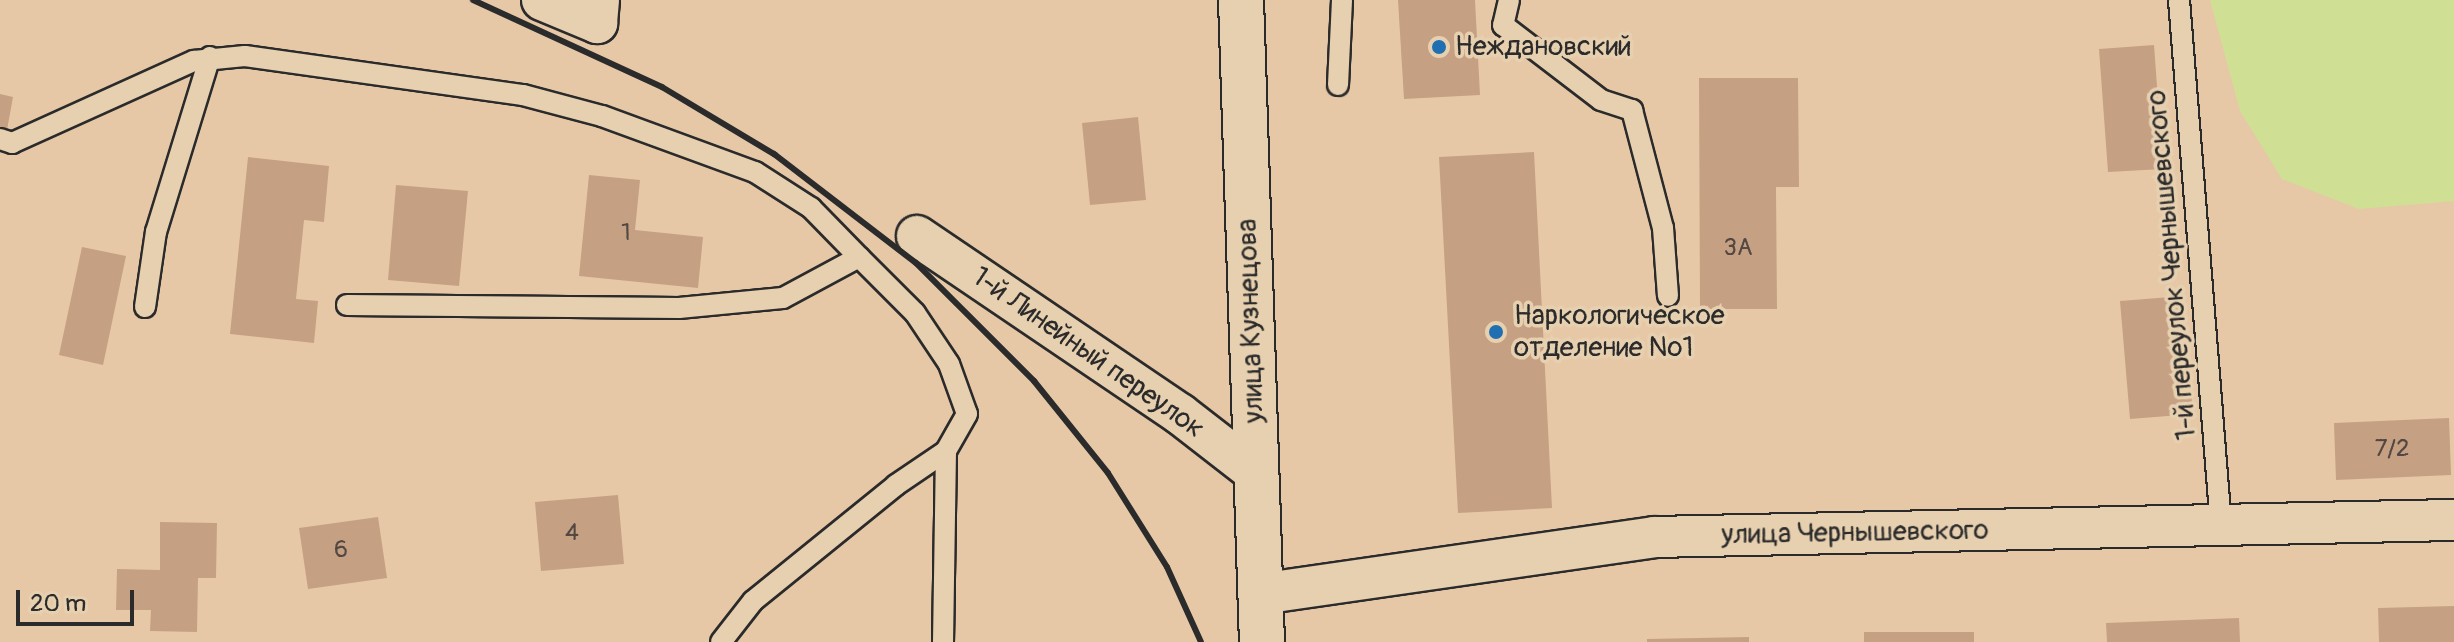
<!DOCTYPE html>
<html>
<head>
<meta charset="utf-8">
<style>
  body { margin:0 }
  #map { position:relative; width:2454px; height:642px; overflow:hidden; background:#e6c8a7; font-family:Pangolin,sans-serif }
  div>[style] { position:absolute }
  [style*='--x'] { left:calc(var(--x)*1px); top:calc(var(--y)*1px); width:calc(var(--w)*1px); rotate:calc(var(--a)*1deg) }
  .green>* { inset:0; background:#cfe094 }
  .building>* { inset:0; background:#c6a083 }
  .roads { filter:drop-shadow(2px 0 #2b2b2b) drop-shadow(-2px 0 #2b2b2b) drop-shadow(0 2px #2b2b2b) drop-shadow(0 -2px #2b2b2b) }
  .service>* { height:20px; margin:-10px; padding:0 10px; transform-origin:10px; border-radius:10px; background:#e7d0af }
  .minor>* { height:40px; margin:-20px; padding:0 20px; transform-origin:20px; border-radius:20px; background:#e7d0af }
  .secondary>* { height:44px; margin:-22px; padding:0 22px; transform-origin:22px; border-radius:22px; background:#e7d0af }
  .rail>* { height:6px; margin:-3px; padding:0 3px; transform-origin:3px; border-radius:3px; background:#2b2b2b }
  .dots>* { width:22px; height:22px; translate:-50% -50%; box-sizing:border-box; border:4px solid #e7d0af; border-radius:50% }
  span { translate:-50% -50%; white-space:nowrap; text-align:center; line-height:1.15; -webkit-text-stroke:7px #e7d0af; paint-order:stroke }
  .number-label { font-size:24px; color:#524841 }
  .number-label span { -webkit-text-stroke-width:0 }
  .poi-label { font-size:28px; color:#2b2b2b }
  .left { translate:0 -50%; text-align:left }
  .street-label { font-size:28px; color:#2b2b2b }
  .scale { position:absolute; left:16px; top:590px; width:118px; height:36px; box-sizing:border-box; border:4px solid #2b2b2b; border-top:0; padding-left:10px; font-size:24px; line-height:28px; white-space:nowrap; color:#2b2b2b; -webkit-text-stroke:6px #e7d0af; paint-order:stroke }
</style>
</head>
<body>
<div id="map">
  <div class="green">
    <div style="clip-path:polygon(2210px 0,2454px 0,2454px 201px,2359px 209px,2282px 179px,2240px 111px)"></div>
  </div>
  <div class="building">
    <div style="clip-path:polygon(1398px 0,1475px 0,1480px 95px,1404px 99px)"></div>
    <div style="clip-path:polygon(2154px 45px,2163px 169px,2108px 172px,2099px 49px)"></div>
    <div style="clip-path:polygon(1699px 78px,1798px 78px,1799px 187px,1776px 187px,1777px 309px,1700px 309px)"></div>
    <div style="clip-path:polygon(0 94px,13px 97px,7px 130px,0 128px)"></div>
    <div style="clip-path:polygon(1138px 117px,1146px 200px,1090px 205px,1082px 123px)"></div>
    <div style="clip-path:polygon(1534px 152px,1552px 508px,1458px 513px,1439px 157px)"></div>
    <div style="clip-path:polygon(248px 157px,329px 166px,324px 222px,304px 220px,296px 299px,318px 301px,314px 343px,230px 334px)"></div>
    <div style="clip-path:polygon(589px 175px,640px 180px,635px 230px,703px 237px,698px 288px,579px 276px)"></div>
    <div style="clip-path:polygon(396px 185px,468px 191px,459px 286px,388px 280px)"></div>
    <div style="clip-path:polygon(82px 247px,126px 256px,103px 365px,59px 355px)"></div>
    <div style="clip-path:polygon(2183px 296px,2193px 414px,2130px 419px,2120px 301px)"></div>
    <div style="clip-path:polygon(2449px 418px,2451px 475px,2336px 480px,2334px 423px)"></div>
    <div style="clip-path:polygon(618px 495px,624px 564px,541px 571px,535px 502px)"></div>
    <div style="clip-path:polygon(378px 517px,387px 578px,308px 589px,299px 528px)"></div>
    <div style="clip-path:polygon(160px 522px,217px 523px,216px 578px,198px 578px,197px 632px,150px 631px,151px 610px,116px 610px,117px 569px,160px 570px)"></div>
    <div style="clip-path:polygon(2454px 606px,2454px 642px,2379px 642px,2378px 608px)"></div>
    <div style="clip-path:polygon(2239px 618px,2240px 642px,2107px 642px,2106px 623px)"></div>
    <div style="clip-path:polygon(1864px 632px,1974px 632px,1974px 642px,1864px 642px)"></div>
    <div style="clip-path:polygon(1749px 637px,1749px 642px,1647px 642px,1647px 639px)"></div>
  </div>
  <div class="roads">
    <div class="service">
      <div style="--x:1509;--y:0;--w:26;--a:103"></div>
      <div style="--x:1503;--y:25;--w:123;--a:37.4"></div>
      <div style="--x:1601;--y:100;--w:33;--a:18"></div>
      <div style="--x:1632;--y:110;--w:122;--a:75.3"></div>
      <div style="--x:1663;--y:228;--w:68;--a:85.8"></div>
      <div style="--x:2179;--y:0;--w:527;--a:85.43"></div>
      <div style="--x:1338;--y:85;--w:85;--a:-87.3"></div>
      <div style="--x:0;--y:139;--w:13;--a:18"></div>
      <div style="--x:12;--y:143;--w:200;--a:-24.3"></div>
      <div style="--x:194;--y:61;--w:51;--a:-5.6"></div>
      <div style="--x:245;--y:56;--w:281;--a:8"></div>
      <div style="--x:523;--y:95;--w:82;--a:14.9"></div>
      <div style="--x:602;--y:116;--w:163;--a:20.1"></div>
      <div style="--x:755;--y:172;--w:67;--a:32.7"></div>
      <div style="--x:811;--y:208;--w:69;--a:45.6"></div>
      <div style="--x:347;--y:305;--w:332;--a:0.5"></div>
      <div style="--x:679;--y:308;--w:104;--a:-5.5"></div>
      <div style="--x:783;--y:298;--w:86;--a:-28.3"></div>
      <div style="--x:859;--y:257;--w:79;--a:45"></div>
      <div style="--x:915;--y:313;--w:61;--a:56.3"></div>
      <div style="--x:949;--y:364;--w:53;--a:70.2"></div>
      <div style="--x:967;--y:414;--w:43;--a:119.6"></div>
      <div style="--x:946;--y:451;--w:191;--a:90.9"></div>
      <div style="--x:145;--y:307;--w:76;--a:-81.7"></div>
      <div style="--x:156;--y:232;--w:183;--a:-72.9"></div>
      <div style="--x:721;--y:642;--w:52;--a:-52"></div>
      <div style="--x:753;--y:601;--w:184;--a:-39"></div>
      <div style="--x:896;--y:485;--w:60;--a:-34.2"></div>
    </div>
    <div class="minor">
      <div style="--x:542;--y:0;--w:60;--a:22.7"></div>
      <div style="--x:597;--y:23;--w:23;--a:-85"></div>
      <div style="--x:917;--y:236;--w:318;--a:34.1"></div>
      <div style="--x:1180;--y:414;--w:96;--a:37.8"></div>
      <div style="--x:1260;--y:594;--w:398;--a:-8.2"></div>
      <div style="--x:1654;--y:537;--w:800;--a:-1.22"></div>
    </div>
    <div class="secondary">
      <div style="--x:1241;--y:0;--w:642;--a:88.13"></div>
    </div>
  </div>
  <div class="rail">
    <div style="--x:473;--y:0;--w:208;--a:24.7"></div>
    <div style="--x:662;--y:87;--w:131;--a:30.9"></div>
    <div style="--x:774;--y:154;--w:179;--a:37.5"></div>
    <div style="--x:916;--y:263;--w:167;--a:45"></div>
    <div style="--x:1034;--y:381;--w:118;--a:51.2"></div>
    <div style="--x:1108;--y:473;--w:111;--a:57.9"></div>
    <div style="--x:1167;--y:567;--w:82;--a:65.6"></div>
  </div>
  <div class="dots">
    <div style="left:1439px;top:47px;background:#1f6fb2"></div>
    <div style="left:1496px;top:332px;background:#1f6fb2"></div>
  </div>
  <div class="number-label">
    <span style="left:626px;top:233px">1</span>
    <span style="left:1738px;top:248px">3А</span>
    <span style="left:2392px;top:449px">7/2</span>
    <span style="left:572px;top:533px">4</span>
    <span style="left:341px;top:550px">6</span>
  </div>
  <div class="poi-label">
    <span class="left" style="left:1455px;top:47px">Неждановский</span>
    <span class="left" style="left:1514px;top:332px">Наркологическое<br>отделение №1</span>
  </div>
  <div class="street-label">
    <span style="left:2172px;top:265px;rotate:-95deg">1-й переулок Чернышевского</span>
    <span style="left:1251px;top:321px;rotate:-92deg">улица Кузнецова</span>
    <span style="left:1088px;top:353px;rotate:35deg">1-й Линейный переулок</span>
    <span style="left:1855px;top:533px;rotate:-1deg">улица Чернышевского</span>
  </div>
  <div class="scale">20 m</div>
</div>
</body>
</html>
